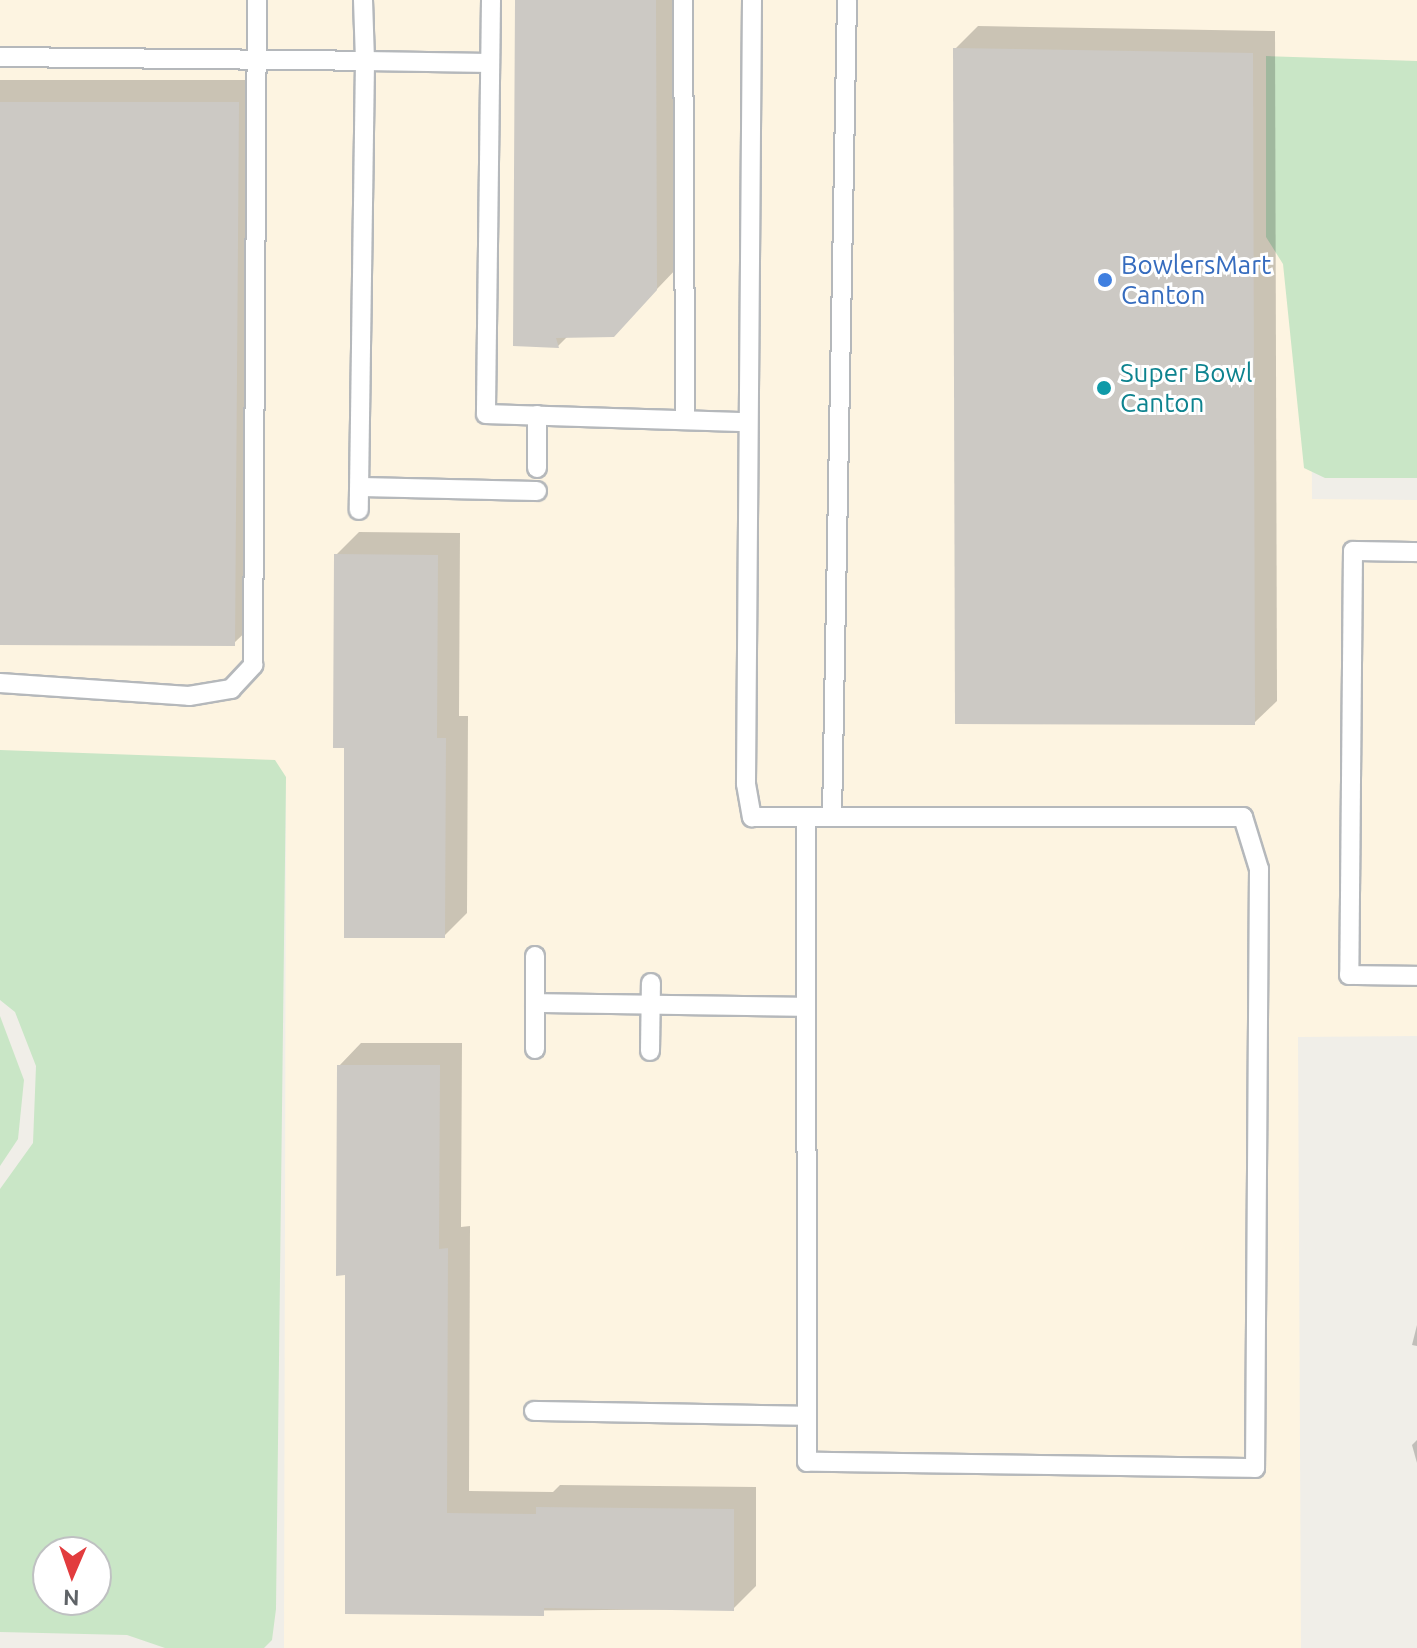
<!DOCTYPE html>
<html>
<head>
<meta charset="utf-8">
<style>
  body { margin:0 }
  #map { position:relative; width:1417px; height:1648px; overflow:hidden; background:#f0eee8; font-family:Ubuntu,sans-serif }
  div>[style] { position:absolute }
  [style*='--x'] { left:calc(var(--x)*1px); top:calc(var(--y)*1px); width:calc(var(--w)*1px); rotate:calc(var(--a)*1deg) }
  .commercial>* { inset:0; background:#fdf4e1 }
  .green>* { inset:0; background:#c9e6c6 }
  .shadow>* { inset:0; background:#0003 }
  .building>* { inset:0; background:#ccc9c4 }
  .roads { filter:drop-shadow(2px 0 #b5b8bb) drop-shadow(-2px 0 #b5b8bb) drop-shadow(0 2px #b5b8bb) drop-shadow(0 -2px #b5b8bb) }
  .service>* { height:18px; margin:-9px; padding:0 9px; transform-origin:9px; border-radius:9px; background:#fff }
  .dots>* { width:22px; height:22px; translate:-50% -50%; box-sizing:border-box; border:4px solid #fff; border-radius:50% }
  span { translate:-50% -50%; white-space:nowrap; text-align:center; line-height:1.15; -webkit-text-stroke:6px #fff; paint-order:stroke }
  .shop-label { font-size:26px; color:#366cbe }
  .left { translate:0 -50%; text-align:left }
  .culture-label { font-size:26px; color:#0d838f }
  .north { position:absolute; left:32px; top:1536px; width:80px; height:80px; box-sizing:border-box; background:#fff; border:2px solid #bfc1c2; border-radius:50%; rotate:182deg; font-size:22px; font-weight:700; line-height:32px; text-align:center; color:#5f6367 }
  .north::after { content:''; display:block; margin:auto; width:28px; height:36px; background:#e23c3e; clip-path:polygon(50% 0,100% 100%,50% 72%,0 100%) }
</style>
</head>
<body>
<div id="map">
  <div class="commercial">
    <div style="clip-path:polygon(0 0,1417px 0,1417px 61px,1310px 60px,1312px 499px,1417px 500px,1417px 1036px,1298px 1037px,1301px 1648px,284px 1648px,286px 778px,0 768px)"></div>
  </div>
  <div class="green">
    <div style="clip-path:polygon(1266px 56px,1417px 61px,1417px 478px,1325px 478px,1304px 468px,1283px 264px,1266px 237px)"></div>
    <div style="clip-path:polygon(evenodd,0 750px,275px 760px,286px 777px,276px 1609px,272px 1640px,264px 1648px,165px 1648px,127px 1635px,0 1632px,0 1189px,33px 1143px,36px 1066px,15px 1012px,0 1000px,0 750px,48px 1552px,96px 1552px,96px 1600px,48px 1600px,48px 1552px)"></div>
    <div style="clip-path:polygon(0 1016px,24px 1080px,18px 1139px,0 1166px)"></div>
  </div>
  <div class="shadow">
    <div style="clip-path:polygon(517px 0,678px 0,679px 266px,636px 311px,569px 335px,558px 346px,515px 344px)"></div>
    <div style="clip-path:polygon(978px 26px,1275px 31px,1277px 701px,1254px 723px,955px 49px)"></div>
    <div style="clip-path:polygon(0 80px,261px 80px,257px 621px,234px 643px,0 640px)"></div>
    <div style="clip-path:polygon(359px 532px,460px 533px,459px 716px,468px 716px,467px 913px,444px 936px,346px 746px,336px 555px)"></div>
    <div style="clip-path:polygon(361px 1043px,462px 1043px,461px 1227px,470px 1226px,469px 1491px,553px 1492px,560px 1485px,756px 1487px,756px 1586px,733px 1609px,347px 1612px,347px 1273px,339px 1066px)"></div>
    <div style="clip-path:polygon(1417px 1325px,1417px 1346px,1412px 1345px)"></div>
    <div style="clip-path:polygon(1417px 1440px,1417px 1463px,1412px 1445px)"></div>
  </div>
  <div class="building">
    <div style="clip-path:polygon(515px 0,656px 0,657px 290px,614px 337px,556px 338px,559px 348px,513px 346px)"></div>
    <div style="clip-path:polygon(953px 48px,1253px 53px,1255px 725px,955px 724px)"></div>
    <div style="clip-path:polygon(0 102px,239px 102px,235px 646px,0 645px)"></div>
    <div style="clip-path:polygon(334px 554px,438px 555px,437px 738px,446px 738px,445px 938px,344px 938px,344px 748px,333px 748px)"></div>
    <div style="clip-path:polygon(337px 1065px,440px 1065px,439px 1249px,448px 1248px,447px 1513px,536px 1514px,536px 1507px,734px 1509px,734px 1611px,544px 1608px,544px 1616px,345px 1614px,345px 1275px,336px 1276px)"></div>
  </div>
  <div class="roads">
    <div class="service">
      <div style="--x:363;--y:0;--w:61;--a:88.1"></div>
      <div style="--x:365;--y:61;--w:125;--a:0.9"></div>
      <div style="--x:491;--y:0;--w:414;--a:90.7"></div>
      <div style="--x:486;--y:414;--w:261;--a:1.8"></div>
      <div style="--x:683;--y:0;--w:420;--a:89.7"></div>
      <div style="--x:752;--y:0;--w:784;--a:90.44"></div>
      <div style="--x:746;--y:784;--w:34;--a:80"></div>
      <div style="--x:752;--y:817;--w:491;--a:0"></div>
      <div style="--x:1243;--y:817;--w:54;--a:72.9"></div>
      <div style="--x:1259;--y:869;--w:599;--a:90.38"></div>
      <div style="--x:1255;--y:1468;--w:448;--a:-179.2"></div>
      <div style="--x:807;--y:1462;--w:645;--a:-90.09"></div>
      <div style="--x:0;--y:57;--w:365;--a:0.6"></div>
      <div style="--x:365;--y:61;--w:449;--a:90.8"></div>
      <div style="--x:537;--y:415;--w:53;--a:90"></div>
      <div style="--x:360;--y:487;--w:177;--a:1.3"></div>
      <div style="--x:1417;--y:552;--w:64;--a:-179.1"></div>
      <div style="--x:1353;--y:551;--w:424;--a:90.5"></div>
      <div style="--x:1349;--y:975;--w:68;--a:0.8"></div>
      <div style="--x:0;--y:683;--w:189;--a:3.9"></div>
      <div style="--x:189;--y:696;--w:43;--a:-9.5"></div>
      <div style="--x:231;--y:689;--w:33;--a:-47"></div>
      <div style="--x:253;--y:665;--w:665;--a:-89.66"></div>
      <div style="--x:832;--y:817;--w:817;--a:-88.95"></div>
      <div style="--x:535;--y:1003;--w:271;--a:0.8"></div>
      <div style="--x:535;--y:1049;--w:93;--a:-90"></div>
      <div style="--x:650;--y:1051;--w:68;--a:-89.2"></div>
      <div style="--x:534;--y:1411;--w:273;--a:1"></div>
    </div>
  </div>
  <div class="dots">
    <div style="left:1105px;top:280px;background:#3f7fe0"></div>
    <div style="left:1104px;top:388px;background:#0f9aa8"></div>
  </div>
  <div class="shop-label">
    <span class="left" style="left:1121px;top:280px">BowlersMart<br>Canton</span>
  </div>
  <div class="culture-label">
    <span class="left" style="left:1120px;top:388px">Super Bowl<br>Canton</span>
  </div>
  <div class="north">N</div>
</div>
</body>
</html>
